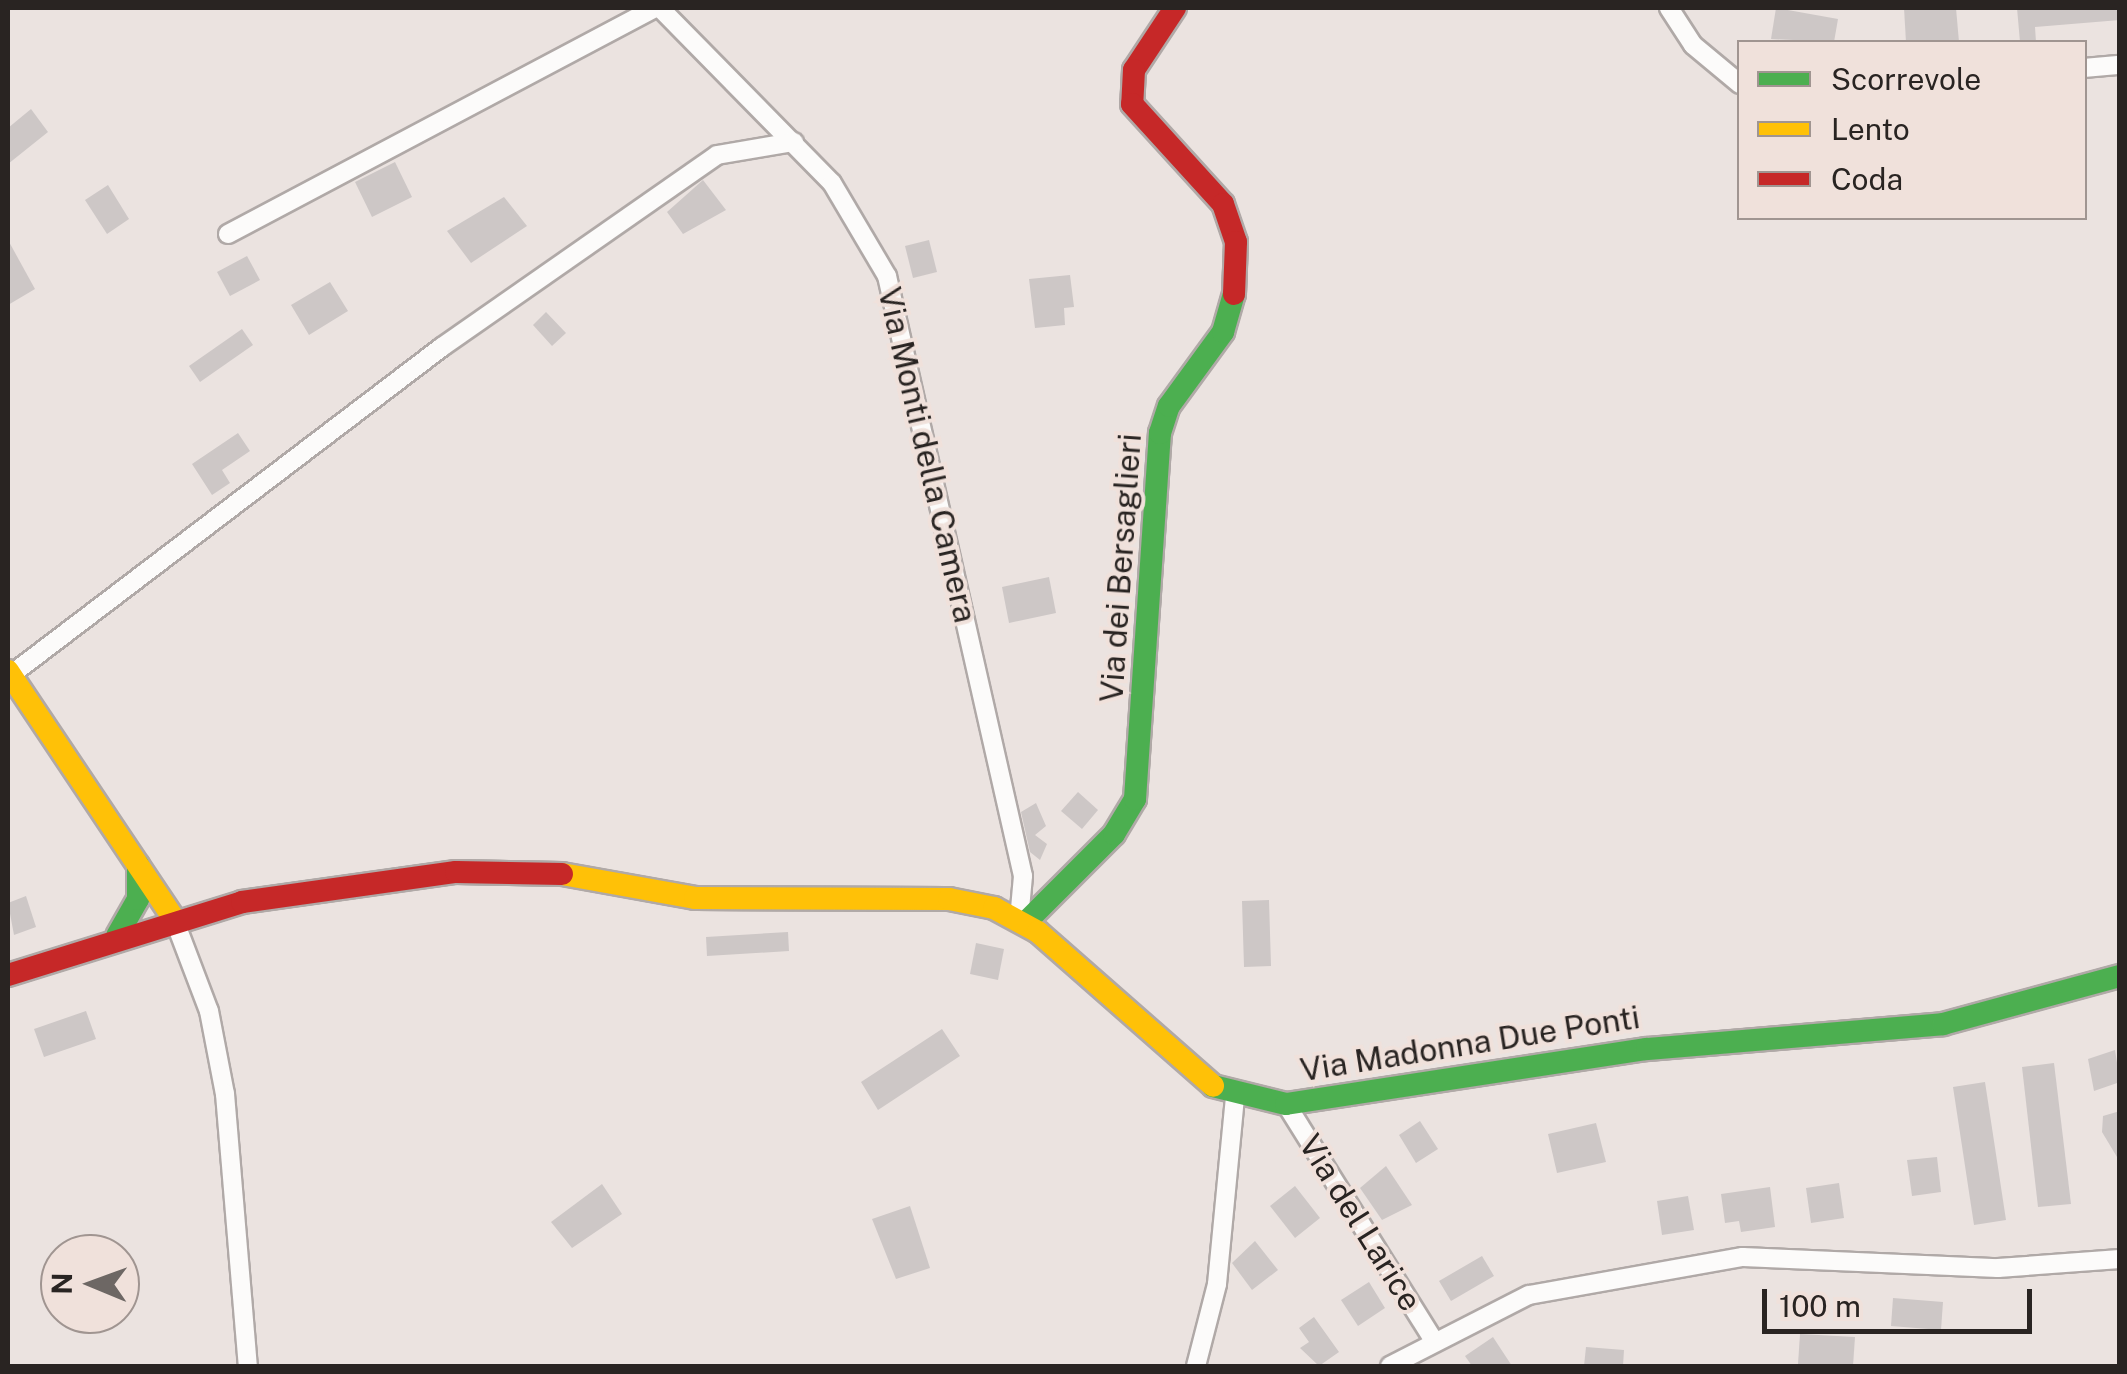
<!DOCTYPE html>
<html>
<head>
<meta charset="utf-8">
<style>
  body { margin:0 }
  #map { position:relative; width:2127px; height:1374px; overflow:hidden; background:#ebe3e0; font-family:"Public Sans",sans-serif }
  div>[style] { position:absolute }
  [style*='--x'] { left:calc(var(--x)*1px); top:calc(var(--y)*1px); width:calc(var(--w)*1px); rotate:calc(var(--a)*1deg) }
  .building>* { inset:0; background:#cdc7c6 }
  .roads { filter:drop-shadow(2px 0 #b0a9a7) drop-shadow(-2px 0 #b0a9a7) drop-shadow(0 2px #b0a9a7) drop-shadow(0 -2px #b0a9a7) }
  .street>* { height:18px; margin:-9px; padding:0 9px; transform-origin:9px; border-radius:9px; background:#fcfbfa }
  .fast>* { height:22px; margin:-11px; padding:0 11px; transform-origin:11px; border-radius:11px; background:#4caf50 }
  .slow>* { height:22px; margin:-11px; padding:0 11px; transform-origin:11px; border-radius:11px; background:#ffc107 }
  .jam>* { height:22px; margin:-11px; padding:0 11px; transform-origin:11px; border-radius:11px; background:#c62828 }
  span { translate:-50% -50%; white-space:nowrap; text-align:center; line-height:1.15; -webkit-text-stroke:8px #f0e1db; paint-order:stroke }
  .street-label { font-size:32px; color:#292422 }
  .frame { position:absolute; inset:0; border:10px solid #292422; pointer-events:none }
  .legend { position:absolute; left:1737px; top:40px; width:350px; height:180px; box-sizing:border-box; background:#f0e1db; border:2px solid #a09591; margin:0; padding:12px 18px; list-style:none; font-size:30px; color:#292422 }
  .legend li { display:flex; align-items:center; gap:20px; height:50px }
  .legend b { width:50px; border:2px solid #a09591 }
  .north { position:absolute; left:40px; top:1234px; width:100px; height:100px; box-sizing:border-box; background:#f0e1db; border:2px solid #a09591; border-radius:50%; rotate:271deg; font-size:28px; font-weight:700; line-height:40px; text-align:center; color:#292422 }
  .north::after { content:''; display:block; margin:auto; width:35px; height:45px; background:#6d6764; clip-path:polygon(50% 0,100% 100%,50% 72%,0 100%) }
  .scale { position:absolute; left:1762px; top:1289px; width:270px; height:45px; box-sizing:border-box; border:5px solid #292422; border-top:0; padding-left:12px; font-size:30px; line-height:35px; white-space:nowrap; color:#292422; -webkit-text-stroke:8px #f0e1db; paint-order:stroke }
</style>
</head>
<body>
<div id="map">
  <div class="building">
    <div style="clip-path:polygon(1776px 8px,1838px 19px,1834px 42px,1771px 39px)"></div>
    <div style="clip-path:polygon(1904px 8px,1956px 8px,1959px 42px,1906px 42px)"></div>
    <div style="clip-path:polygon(2017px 8px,2120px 8px,2120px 20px,2035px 27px,2036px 42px,2020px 42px)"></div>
    <div style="clip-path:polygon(31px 109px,48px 132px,8px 164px,8px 128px)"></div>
    <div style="clip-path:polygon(395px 162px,412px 197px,372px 217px,355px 182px)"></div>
    <div style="clip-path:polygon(703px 180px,726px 210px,683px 234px,667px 212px)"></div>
    <div style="clip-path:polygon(108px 185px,129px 219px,107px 234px,85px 200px)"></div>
    <div style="clip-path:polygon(504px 197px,527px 226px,471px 263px,447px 231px)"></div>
    <div style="clip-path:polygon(8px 240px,35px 289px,8px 305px)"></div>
    <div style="clip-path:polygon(929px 240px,937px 272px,913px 278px,905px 246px)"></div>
    <div style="clip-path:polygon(247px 256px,260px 280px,230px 296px,217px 272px)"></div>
    <div style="clip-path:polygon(1070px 275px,1074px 307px,1064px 308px,1065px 325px,1035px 328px,1029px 279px)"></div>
    <div style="clip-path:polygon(330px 282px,348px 311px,309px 335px,291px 305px)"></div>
    <div style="clip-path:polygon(546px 312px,566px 333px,552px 346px,533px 325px)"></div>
    <div style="clip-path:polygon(242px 329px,253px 345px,200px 382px,189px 366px)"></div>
    <div style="clip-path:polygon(238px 433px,250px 451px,222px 470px,230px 483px,212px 495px,192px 464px)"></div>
    <div style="clip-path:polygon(1049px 577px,1056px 613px,1009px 623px,1002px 587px)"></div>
    <div style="clip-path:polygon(1078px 792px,1098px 810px,1082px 829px,1061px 811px)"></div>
    <div style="clip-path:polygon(1036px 803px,1046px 826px,1035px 835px,1047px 844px,1040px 860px,1030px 852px,1021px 812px)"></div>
    <div style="clip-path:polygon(26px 896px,36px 927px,14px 935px,8px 903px)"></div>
    <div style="clip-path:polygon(1269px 900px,1271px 966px,1244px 967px,1242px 901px)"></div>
    <div style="clip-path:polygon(788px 932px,789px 951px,707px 956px,706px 937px)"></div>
    <div style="clip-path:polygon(976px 943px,1004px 949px,998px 980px,970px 974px)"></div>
    <div style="clip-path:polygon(86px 1011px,96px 1039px,44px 1057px,34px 1029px)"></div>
    <div style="clip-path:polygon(942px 1029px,960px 1056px,878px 1110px,861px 1082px)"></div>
    <div style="clip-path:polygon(2115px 1050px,2120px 1082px,2094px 1091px,2088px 1059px)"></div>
    <div style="clip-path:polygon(2054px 1063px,2071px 1204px,2038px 1207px,2022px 1067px)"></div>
    <div style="clip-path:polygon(1985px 1082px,2006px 1220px,1974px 1225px,1953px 1087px)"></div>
    <div style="clip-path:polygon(2120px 1111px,2120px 1156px,2117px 1157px,2102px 1132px,2103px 1116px)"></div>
    <div style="clip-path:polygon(1420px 1121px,1438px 1149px,1416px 1163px,1399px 1135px)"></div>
    <div style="clip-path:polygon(1596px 1123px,1606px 1162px,1557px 1173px,1548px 1134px)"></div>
    <div style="clip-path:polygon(1937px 1157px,1941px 1192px,1912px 1196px,1907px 1160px)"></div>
    <div style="clip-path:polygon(1386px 1166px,1412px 1205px,1382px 1220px,1360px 1188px)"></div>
    <div style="clip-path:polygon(1839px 1183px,1844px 1218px,1811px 1223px,1806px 1188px)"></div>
    <div style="clip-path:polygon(602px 1184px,622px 1214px,572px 1248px,551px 1222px)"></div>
    <div style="clip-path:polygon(1295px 1186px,1320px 1218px,1295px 1238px,1270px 1206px)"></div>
    <div style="clip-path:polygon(1770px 1187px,1775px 1227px,1741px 1232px,1739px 1221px,1725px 1223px,1721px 1194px)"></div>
    <div style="clip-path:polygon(1688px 1196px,1694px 1230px,1662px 1235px,1657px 1201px)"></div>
    <div style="clip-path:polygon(910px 1206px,930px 1268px,896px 1279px,872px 1219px)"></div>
    <div style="clip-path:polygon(1255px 1241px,1278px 1270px,1252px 1290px,1232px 1263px)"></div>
    <div style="clip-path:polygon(1482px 1256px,1494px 1276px,1451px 1301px,1439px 1281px)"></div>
    <div style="clip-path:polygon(1369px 1282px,1385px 1308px,1358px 1326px,1341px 1300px)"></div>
    <div style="clip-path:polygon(1893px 1298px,1943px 1302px,1941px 1330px,1891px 1326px)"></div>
    <div style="clip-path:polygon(1314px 1317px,1339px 1352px,1319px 1366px,1300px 1348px,1309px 1342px,1299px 1328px)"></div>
    <div style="clip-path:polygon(1800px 1334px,1855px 1337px,1853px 1366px,1798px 1364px)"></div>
    <div style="clip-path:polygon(1493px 1337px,1512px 1366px,1472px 1366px,1465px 1356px)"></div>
    <div style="clip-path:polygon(1586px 1347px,1624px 1350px,1623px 1366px,1584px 1366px)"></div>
  </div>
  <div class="roads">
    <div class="street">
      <div style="--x:660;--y:8;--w:245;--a:45.5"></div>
      <div style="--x:832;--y:183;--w:108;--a:59.4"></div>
      <div style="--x:887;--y:276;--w:615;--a:77.23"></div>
      <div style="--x:1023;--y:876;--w:44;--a:95.2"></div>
      <div style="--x:1669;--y:8;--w:44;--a:57"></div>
      <div style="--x:1693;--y:45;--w:61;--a:39.7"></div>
      <div style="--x:2084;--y:68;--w:36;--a:-5"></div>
      <div style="--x:228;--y:234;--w:482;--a:-27.9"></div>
      <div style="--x:8;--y:677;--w:545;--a:-37.25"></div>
      <div style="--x:442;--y:347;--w:335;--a:-34.9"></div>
      <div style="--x:717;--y:155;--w:78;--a:-9.6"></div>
      <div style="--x:174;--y:919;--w:98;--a:69.2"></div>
      <div style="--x:209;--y:1011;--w:85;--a:79.1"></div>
      <div style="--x:225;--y:1094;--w:273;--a:85.2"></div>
      <div style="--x:1286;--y:1104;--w:279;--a:58"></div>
      <div style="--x:1196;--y:1366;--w:85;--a:-75.6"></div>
      <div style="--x:1217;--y:1284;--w:188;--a:-84.5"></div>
      <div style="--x:1390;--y:1366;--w:156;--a:-27.1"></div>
      <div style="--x:1529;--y:1295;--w:217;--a:-10.1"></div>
      <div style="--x:1743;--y:1257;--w:255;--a:2.5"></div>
      <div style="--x:1998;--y:1268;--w:122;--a:-4.2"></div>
    </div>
    <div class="fast">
      <div style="--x:1025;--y:923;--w:126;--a:-45"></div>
      <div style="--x:1114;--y:834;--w:41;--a:-59"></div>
      <div style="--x:1135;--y:799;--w:367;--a:-86.1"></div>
      <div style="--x:1160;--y:433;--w:28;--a:-72"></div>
      <div style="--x:1169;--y:406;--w:92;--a:-53.9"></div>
      <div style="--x:1223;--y:332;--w:40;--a:-74"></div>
      <div style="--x:117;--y:936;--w:43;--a:-60.4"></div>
      <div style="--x:138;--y:899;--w:34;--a:-90"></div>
      <div style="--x:1213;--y:1086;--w:75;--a:13.9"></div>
      <div style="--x:1286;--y:1104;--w:365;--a:-8.7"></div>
      <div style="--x:1647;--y:1049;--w:297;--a:-4.8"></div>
      <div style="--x:1943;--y:1024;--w:183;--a:-15.2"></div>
    </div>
    <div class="slow">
      <div style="--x:8;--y:671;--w:298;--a:56.2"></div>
      <div style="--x:562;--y:874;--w:135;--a:10.2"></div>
      <div style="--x:695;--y:898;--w:254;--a:0.2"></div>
      <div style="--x:949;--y:899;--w:46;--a:11.3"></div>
      <div style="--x:994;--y:908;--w:50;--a:28.6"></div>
      <div style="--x:1038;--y:932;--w:233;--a:41.3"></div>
    </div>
    <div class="jam">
      <div style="--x:1175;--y:8;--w:74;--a:123.5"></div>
      <div style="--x:1134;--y:70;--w:34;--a:93"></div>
      <div style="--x:1132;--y:104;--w:135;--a:47.7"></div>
      <div style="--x:1223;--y:204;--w:40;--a:71.1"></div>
      <div style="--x:1236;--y:242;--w:52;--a:92.2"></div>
      <div style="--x:8;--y:975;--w:245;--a:-17.3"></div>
      <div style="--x:242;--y:902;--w:216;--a:-8"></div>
      <div style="--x:456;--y:872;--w:106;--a:1.1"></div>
    </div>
  </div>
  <div class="street-label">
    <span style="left:927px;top:455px;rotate:77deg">Via Monti della Camera</span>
    <span style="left:1121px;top:568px;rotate:-86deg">Via dei Bersaglieri</span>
    <span style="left:1470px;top:1044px;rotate:-9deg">Via Madonna Due Ponti</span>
    <span style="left:1360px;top:1223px;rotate:58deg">Via del Larice</span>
  </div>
  <div class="frame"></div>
  <ul class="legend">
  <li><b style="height:12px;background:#4caf50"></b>Scorrevole</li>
  <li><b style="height:12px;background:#ffc107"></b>Lento</li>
  <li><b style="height:12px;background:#c62828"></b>Coda</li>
  </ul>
  <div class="north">N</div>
  <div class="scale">100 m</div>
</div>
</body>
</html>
